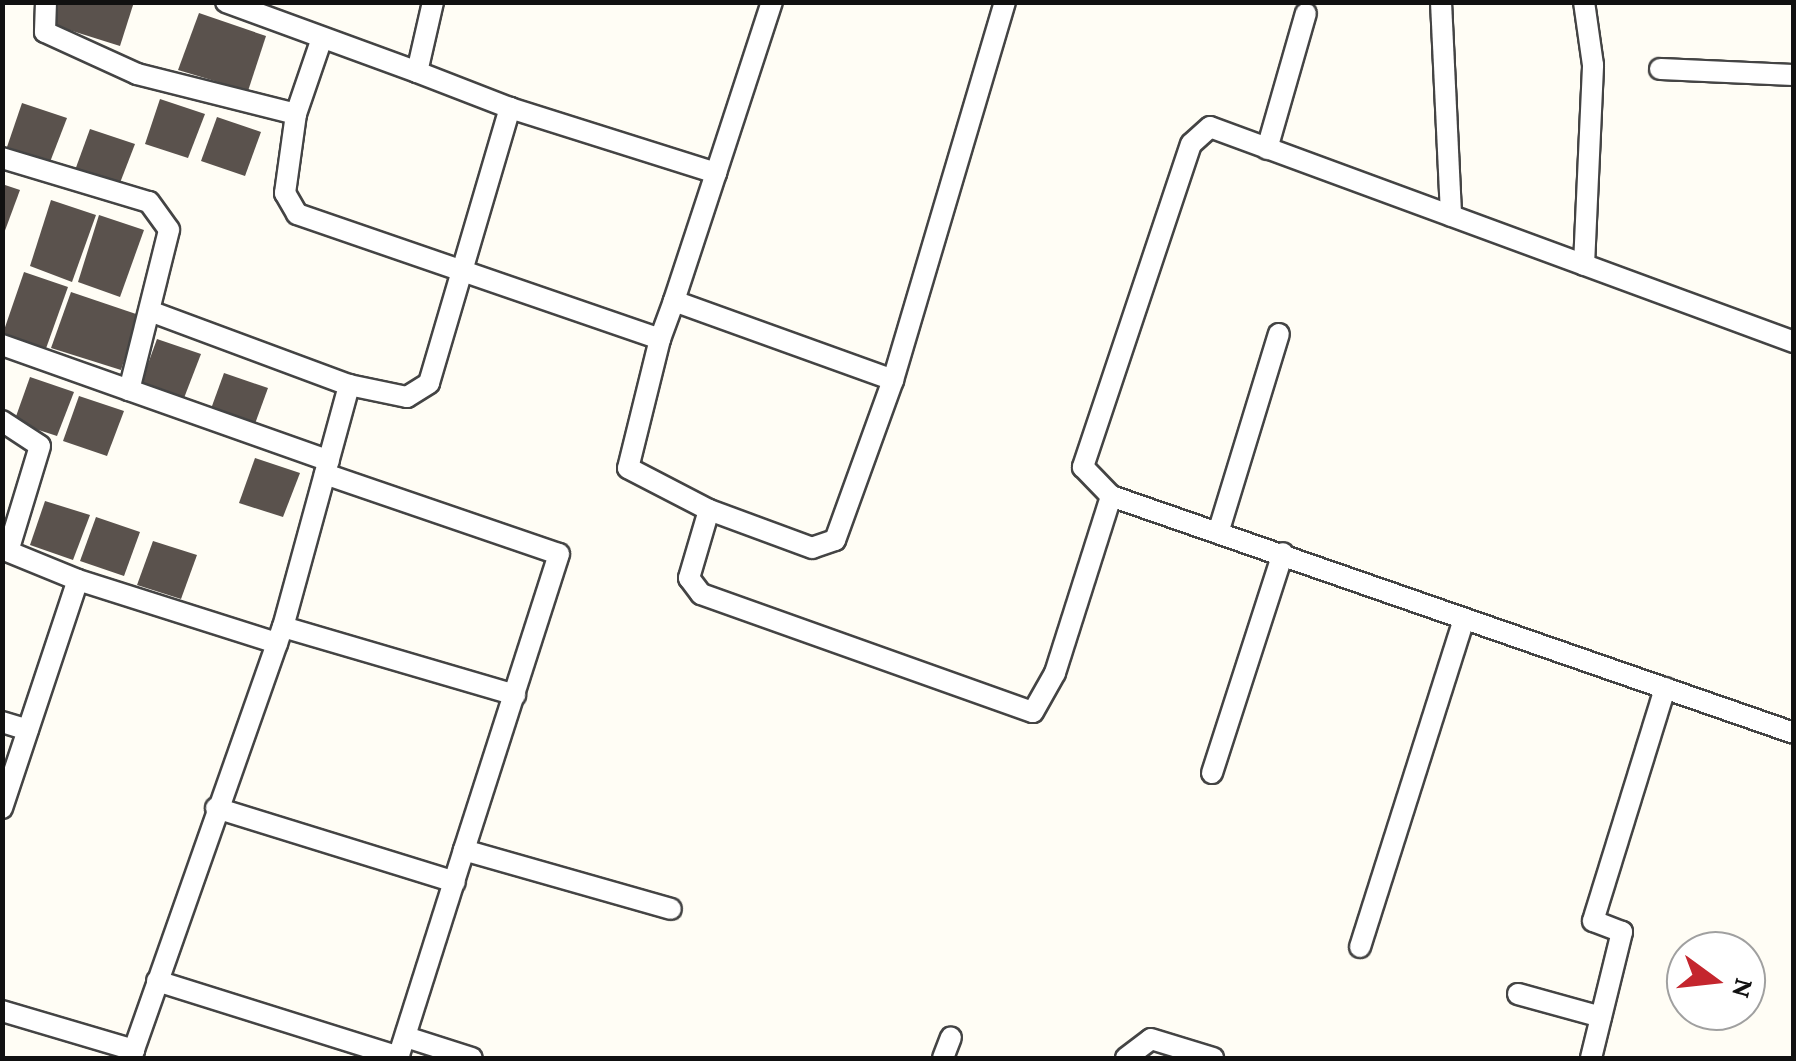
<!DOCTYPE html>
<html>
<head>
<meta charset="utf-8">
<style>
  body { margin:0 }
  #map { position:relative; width:1796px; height:1061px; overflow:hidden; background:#fffdf5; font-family:"Crimson Pro",serif }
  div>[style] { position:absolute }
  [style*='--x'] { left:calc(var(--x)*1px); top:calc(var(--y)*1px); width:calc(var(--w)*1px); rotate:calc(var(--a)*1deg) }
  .building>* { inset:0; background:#5a524d }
  .roads { filter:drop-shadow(2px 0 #444) drop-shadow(-2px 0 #444) drop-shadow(0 2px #444) drop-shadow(0 -2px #444) }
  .street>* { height:20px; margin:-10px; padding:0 10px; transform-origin:10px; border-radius:10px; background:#fff }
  span { translate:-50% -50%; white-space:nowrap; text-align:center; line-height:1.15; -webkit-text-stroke:10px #fff; paint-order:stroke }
  .frame { position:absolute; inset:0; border:5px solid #111; pointer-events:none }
  .north { position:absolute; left:1666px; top:931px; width:100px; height:100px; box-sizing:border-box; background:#fff; border:2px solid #a0a0a0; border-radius:50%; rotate:105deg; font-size:28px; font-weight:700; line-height:40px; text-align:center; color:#111 }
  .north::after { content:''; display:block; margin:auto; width:35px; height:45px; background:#c4262e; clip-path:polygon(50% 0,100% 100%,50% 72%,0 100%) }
</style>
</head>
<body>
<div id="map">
  <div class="building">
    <div style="clip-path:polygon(58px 2px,134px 2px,120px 46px,50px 24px)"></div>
    <div style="clip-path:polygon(199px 13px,266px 36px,248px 91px,178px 70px)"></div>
    <div style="clip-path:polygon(160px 99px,205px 114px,188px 158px,145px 144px)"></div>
    <div style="clip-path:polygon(22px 103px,67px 118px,50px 162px,7px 147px)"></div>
    <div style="clip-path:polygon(217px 117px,261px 132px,245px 176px,201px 161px)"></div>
    <div style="clip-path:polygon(90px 129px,135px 144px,118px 188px,74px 173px)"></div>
    <div style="clip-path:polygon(2px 184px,20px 190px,3px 236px,2px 236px)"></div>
    <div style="clip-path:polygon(51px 200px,96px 215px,72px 282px,30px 266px)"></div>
    <div style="clip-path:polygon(99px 215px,144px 230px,120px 297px,78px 282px)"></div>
    <div style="clip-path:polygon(24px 272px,68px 287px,44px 354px,2px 336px)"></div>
    <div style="clip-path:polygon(71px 292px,139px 315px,121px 370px,51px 348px)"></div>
    <div style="clip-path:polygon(157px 339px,201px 354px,184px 398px,141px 383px)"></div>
    <div style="clip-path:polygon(224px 373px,268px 388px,252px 432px,208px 417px)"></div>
    <div style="clip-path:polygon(30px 377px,74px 392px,57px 436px,14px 422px)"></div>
    <div style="clip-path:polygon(79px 396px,124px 411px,107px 456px,63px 441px)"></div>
    <div style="clip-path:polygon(255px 458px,300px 473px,283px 517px,239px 503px)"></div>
    <div style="clip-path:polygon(45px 501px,90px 515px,73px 560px,30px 545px)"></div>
    <div style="clip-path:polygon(96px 517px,140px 532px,124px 576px,80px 561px)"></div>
    <div style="clip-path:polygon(153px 541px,197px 555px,181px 599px,137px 585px)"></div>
  </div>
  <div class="roads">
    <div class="street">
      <div style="--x:46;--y:2;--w:30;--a:92"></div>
      <div style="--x:45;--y:32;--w:101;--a:24.5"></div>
      <div style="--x:137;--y:74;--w:164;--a:14.1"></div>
      <div style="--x:296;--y:114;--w:80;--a:-71.1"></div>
      <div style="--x:226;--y:2;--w:203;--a:20.1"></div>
      <div style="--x:1441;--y:2;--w:214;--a:87.3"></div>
      <div style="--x:1660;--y:69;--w:134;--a:2.6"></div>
      <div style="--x:510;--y:108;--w:216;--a:17.5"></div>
      <div style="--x:716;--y:173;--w:135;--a:108.2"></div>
      <div style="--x:296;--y:114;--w:80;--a:97.9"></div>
      <div style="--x:285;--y:193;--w:24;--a:60"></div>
      <div style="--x:297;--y:214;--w:384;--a:19"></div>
      <div style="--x:660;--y:339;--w:133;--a:103.9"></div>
      <div style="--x:628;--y:468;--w:91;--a:27.4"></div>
      <div style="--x:709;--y:510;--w:71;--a:106.4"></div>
      <div style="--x:689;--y:578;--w:20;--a:53"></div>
      <div style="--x:701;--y:594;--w:352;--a:19.6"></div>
      <div style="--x:1033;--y:712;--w:45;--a:-60.6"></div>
      <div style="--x:1055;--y:673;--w:186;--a:-72.4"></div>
      <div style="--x:1267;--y:149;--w:141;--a:-74"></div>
      <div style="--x:2;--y:158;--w:153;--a:16.7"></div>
      <div style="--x:149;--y:202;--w:34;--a:54"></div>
      <div style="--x:169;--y:230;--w:165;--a:104"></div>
      <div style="--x:129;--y:390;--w:135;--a:-160.5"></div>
      <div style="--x:716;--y:173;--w:180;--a:-71.9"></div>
      <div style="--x:1584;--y:265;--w:200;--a:-87.4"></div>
      <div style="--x:1593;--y:65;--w:64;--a:-98.1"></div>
      <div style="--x:155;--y:313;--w:207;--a:20.4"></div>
      <div style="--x:660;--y:339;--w:40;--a:-69.8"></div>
      <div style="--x:674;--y:301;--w:233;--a:19.8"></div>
      <div style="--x:893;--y:380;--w:170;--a:109.9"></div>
      <div style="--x:835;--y:540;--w:24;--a:161"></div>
      <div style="--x:812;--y:548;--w:110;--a:-159.7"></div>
      <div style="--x:1794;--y:342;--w:622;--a:-159.79"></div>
      <div style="--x:1210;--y:127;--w:25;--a:138"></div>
      <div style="--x:1191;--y:144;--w:341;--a:108.5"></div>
      <div style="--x:1083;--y:467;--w:40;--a:46"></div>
      <div style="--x:1111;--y:496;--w:723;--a:19.14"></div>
      <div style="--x:893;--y:380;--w:394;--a:-73.5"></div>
      <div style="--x:129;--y:390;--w:212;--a:19.5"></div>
      <div style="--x:2;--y:421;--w:45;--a:33.3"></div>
      <div style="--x:40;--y:446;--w:110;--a:106.9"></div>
      <div style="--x:325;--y:474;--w:247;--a:18.9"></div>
      <div style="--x:559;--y:554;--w:311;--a:107.8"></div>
      <div style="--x:1218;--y:533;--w:208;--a:-73"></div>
      <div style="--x:2;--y:549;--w:82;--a:22.2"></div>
      <div style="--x:283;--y:627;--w:242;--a:16.3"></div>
      <div style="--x:2;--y:722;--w:27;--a:17"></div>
      <div style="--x:1212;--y:773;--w:231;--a:-72.1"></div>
      <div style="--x:2;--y:808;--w:240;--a:-71.6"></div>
      <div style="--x:78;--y:580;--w:209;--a:17.6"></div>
      <div style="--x:216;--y:808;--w:250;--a:17.2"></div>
      <div style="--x:1360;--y:947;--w:344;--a:-72.4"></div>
      <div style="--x:157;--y:981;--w:254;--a:17.4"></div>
      <div style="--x:1518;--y:994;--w:86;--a:15.5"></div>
      <div style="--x:2;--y:1011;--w:138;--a:16.5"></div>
      <div style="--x:406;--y:1037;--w:69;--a:17.7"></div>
      <div style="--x:131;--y:1058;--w:457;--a:-70.6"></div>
      <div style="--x:283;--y:627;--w:251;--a:-74.7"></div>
      <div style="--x:349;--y:385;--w:59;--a:11.7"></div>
      <div style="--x:407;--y:397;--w:26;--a:-32"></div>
      <div style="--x:429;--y:383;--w:287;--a:-73.6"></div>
      <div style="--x:510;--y:108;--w:100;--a:-158.8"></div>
      <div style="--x:417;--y:72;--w:72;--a:-77.1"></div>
      <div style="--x:398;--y:1058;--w:218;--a:-72.4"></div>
      <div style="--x:464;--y:850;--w:215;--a:15.9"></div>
      <div style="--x:943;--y:1058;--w:22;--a:-69"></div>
      <div style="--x:1126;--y:1058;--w:31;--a:-37"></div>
      <div style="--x:1151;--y:1039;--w:65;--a:17"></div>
      <div style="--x:1591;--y:1058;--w:130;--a:-76.2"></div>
      <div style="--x:1622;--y:932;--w:31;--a:-159"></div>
      <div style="--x:1593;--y:921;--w:244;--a:-72.8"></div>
    </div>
  </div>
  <div class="frame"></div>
  <div class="north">N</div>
</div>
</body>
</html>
